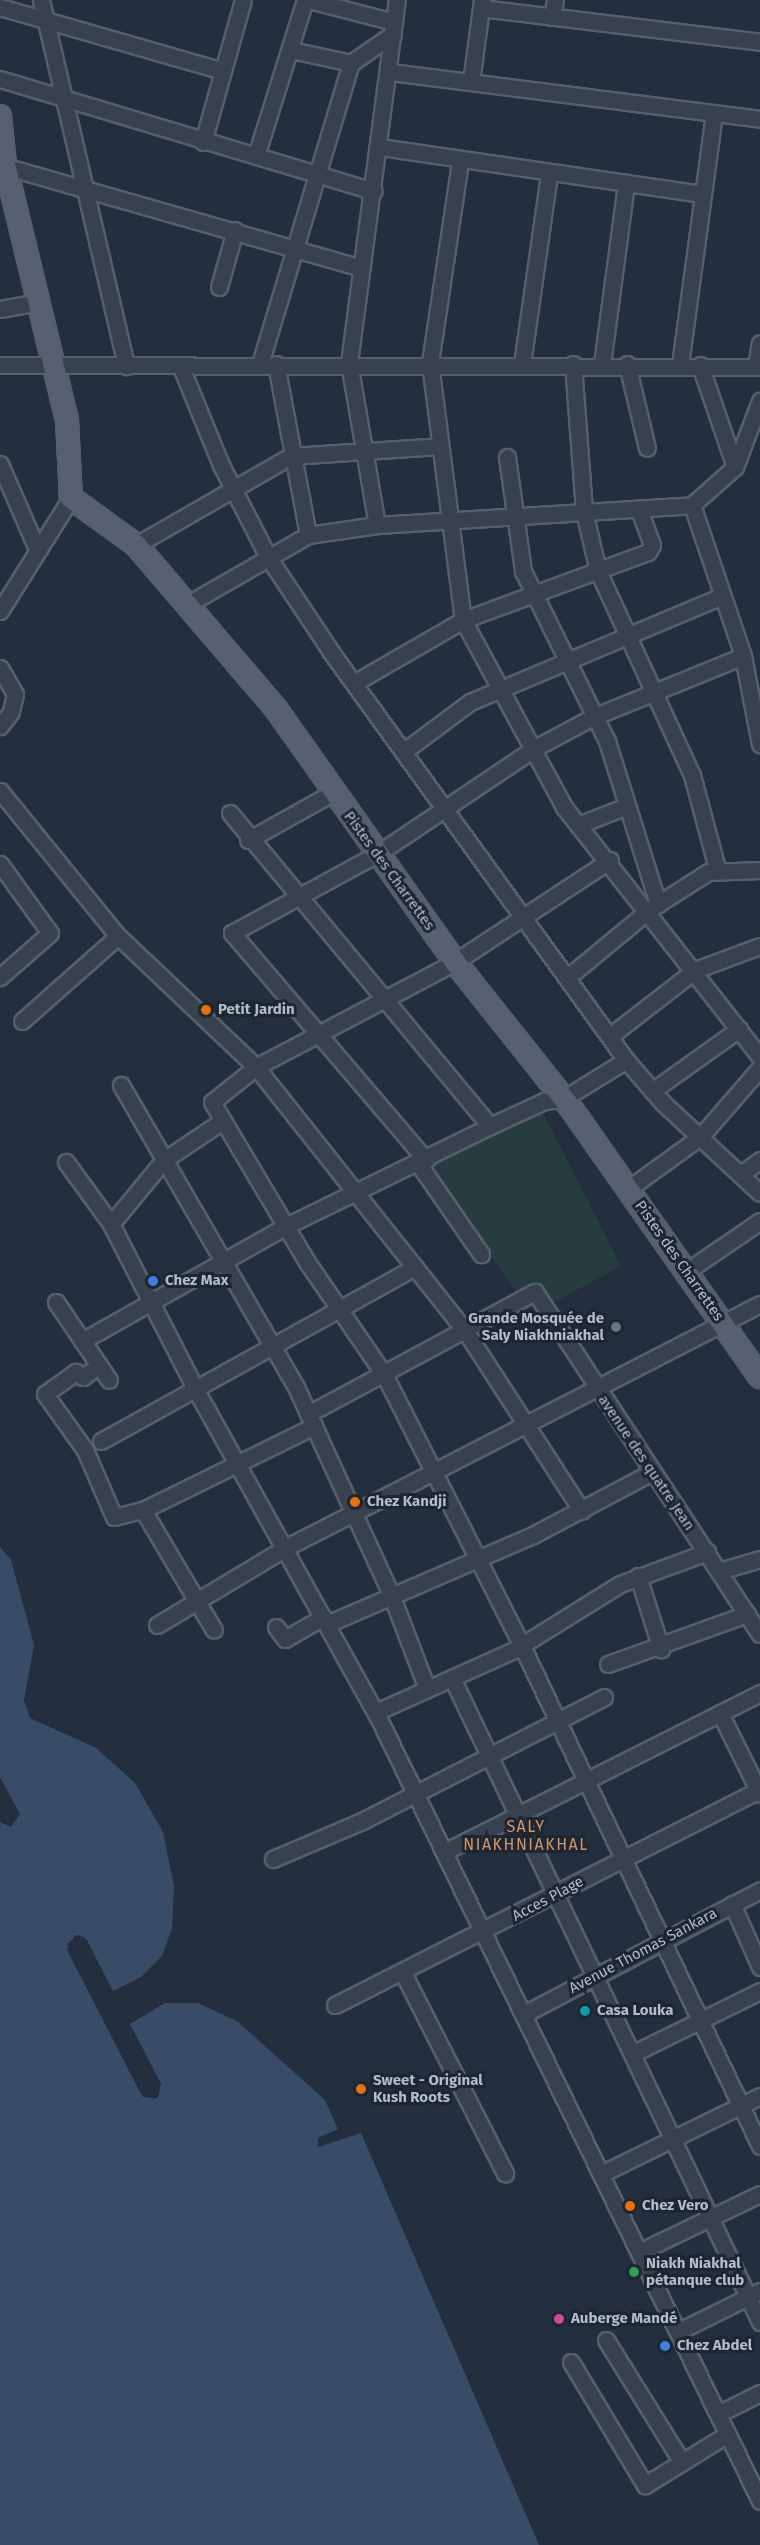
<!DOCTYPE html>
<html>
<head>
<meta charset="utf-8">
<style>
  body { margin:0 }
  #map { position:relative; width:760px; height:2545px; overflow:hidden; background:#242f3e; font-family:"Fira Sans",sans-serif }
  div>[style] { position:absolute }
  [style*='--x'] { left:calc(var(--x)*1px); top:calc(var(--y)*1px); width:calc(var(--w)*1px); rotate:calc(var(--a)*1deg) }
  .green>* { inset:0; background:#263c3f }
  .water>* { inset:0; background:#394c67 }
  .pier>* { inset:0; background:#242f3e }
  .roads { filter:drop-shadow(2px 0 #565f6c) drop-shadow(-2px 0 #565f6c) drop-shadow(0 2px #565f6c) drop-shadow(0 -2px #565f6c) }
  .minor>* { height:15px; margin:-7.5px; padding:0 7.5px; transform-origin:7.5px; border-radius:7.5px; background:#38414e }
  .major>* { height:20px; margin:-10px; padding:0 10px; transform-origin:10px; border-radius:10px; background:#56606e }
  .dots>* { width:16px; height:16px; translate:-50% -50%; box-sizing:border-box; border:3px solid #1d2633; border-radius:50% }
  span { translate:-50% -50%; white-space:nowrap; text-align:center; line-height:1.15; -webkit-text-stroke:6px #1d2633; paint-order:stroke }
  .street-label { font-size:15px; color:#b4bcc9 }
  .poi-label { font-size:15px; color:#b4bcc9; font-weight:700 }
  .left { translate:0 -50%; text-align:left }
  .right { translate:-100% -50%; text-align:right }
  .neighbourhood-label { font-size:16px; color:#d59563; letter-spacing:1.5px }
</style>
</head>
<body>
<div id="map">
  <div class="green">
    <div style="clip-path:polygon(541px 1109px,621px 1266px,554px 1302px,532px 1292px,517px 1293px,427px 1164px)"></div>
  </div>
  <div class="water">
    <div style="clip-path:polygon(0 1547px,11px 1560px,34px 1645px,24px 1700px,30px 1718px,96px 1748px,135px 1783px,163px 1832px,174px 1886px,172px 1928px,162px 1956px,141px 1977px,113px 1991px,85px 1938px,78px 1935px,67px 1944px,143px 2097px,158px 2098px,161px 2084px,130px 2024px,165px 2003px,198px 2003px,237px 2021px,325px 2100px,338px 2129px,318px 2138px,318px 2147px,361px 2133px,539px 2545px,0 2545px)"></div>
  </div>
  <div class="pier">
    <div style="clip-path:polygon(0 1777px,20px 1814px,11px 1827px,0 1822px)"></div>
    <div style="clip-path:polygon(75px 1935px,87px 1940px,114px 1994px,84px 1942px,73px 1939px,70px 1949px,143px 2092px,153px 2096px,159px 2088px,128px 2021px,161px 2084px,154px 2099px,141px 2094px,67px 1950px)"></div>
  </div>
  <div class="roads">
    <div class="minor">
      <div style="--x:41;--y:0;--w:376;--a:76.9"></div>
      <div style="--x:309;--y:0;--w:88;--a:14.5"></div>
      <div style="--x:0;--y:7;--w:232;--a:16"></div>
      <div style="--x:481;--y:8;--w:281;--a:6.9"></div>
      <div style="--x:552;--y:17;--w:17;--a:-80"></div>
      <div style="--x:291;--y:50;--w:61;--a:12.2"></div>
      <div style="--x:390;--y:72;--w:373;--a:7.2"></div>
      <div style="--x:0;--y:79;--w:390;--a:16.7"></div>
      <div style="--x:471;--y:82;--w:83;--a:-82.4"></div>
      <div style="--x:203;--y:142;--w:148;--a:-74.3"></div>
      <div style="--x:380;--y:147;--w:325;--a:8.3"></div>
      <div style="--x:256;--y:156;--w:164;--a:-72.6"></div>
      <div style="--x:460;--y:162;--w:203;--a:98.5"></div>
      <div style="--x:430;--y:363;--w:259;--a:82.7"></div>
      <div style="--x:463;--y:620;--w:213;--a:61.6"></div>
      <div style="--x:564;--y:807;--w:318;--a:51.9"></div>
      <div style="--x:0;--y:165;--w:376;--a:15.9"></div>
      <div style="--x:219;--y:287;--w:59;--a:-74.3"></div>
      <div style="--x:0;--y:309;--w:39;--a:-10"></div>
      <div style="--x:260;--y:364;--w:314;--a:-73.2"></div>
      <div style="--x:351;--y:63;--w:51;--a:-34.6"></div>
      <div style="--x:276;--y:364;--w:174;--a:79.4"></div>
      <div style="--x:522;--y:364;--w:191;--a:-81.9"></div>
      <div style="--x:573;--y:364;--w:147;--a:85.7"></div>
      <div style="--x:584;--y:511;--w:62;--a:76.9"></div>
      <div style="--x:598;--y:571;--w:225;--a:65.3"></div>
      <div style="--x:692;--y:775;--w:96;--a:75"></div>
      <div style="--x:602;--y:364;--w:183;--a:-82.4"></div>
      <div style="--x:627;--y:364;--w:86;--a:76.6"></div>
      <div style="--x:0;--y:365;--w:760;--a:0.15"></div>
      <div style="--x:680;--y:365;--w:254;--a:-82.3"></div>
      <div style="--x:700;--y:365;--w:108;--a:71.1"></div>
      <div style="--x:181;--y:367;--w:106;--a:67.8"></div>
      <div style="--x:221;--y:465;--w:103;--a:62.9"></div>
      <div style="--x:268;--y:557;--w:114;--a:56.4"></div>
      <div style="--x:331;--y:652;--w:503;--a:54.13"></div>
      <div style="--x:626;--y:1060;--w:57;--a:49.3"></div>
      <div style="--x:663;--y:1103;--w:132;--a:42.9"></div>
      <div style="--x:756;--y:367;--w:24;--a:-81"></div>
      <div style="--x:507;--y:457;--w:115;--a:82"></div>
      <div style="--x:523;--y:571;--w:190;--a:63.7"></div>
      <div style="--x:607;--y:741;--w:171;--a:72.6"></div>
      <div style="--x:0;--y:464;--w:93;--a:66.5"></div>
      <div style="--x:692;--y:505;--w:159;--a:71.3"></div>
      <div style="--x:743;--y:656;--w:90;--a:79.1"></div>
      <div style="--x:377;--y:525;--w:164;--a:-99.8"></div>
      <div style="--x:349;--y:363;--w:366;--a:-82.5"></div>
      <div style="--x:136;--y:545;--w:179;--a:-29.9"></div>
      <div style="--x:291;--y:456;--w:149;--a:-3.8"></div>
      <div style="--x:188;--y:604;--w:138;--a:-29.9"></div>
      <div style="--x:308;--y:535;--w:70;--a:-8.2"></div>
      <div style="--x:377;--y:525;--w:316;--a:-3.6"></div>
      <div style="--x:692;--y:505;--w:57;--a:-41.5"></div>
      <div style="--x:735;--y:467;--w:71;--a:-69.3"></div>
      <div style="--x:0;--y:611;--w:133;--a:-57.9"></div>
      <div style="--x:0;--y:668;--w:30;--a:60"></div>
      <div style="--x:15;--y:694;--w:18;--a:103"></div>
      <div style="--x:11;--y:712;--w:18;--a:128"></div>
      <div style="--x:354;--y:683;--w:126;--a:-30"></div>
      <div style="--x:463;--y:620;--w:197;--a:-20.2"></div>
      <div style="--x:648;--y:552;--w:8;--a:-60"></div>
      <div style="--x:652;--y:545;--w:35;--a:-110"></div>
      <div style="--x:403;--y:752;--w:84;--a:-36.7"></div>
      <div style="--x:470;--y:702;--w:273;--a:-22.8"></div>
      <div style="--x:0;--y:791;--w:187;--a:50.9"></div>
      <div style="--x:118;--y:936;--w:190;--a:43.5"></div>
      <div style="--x:256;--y:1067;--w:338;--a:51.6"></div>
      <div style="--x:466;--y:1332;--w:213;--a:57.1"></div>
      <div style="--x:230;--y:813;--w:407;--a:50.3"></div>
      <div style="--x:578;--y:825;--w:53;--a:-21.2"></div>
      <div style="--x:248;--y:840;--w:96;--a:-29.2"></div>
      <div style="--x:610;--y:860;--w:186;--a:146.7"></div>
      <div style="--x:455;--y:962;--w:225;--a:152.2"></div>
      <div style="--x:256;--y:1067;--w:56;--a:141.5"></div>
      <div style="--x:212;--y:1102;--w:186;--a:59.3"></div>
      <div style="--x:307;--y:1262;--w:138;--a:55.6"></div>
      <div style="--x:385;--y:1376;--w:301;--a:63.1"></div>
      <div style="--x:521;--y:1644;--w:556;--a:64.54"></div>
      <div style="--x:0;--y:864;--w:85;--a:54.1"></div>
      <div style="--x:50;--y:933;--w:67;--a:138.7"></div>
      <div style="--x:568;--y:977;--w:107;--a:-39.7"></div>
      <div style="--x:650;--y:909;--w:69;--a:-32.5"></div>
      <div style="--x:708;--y:872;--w:52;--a:-2.2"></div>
      <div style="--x:22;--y:1021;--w:128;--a:-41.5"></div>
      <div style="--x:610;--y:1036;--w:108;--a:-37.8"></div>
      <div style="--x:695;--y:970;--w:69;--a:-20.3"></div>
      <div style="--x:121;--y:1085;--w:349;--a:59.9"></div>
      <div style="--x:296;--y:1387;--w:231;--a:65.4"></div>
      <div style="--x:392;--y:1597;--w:95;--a:69.1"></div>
      <div style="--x:652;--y:1091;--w:107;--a:-35.5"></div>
      <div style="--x:426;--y:1160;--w:299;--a:-130.5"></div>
      <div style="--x:232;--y:933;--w:165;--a:-28.6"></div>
      <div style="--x:377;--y:854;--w:188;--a:-33.9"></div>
      <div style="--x:533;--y:749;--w:68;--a:-28.1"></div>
      <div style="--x:593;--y:717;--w:162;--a:-22.1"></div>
      <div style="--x:66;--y:1162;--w:77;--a:54"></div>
      <div style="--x:111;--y:1224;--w:189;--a:62.9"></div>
      <div style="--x:197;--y:1392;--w:374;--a:60.9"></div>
      <div style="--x:379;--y:1719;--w:870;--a:64.02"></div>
      <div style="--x:418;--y:1163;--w:111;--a:55.3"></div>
      <div style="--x:741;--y:1174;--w:24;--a:-36"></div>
      <div style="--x:628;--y:1189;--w:90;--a:-36"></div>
      <div style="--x:701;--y:1136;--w:90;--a:-49.1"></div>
      <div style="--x:111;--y:1224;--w:83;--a:-50.4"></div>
      <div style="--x:164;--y:1160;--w:70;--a:-33.9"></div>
      <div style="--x:687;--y:1271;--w:88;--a:-34.4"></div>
      <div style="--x:56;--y:1302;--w:94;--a:55.8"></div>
      <div style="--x:82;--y:1341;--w:234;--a:-29.4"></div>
      <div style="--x:286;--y:1226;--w:227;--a:-26.1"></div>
      <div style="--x:490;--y:1126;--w:60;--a:-24.8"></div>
      <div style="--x:544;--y:1101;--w:19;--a:-6"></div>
      <div style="--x:563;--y:1099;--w:74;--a:-31.8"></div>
      <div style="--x:99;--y:1365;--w:20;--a:143"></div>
      <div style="--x:83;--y:1377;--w:9;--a:-144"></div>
      <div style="--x:76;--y:1372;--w:38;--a:145"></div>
      <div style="--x:45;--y:1394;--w:69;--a:54.5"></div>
      <div style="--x:85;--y:1450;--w:73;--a:66.6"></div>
      <div style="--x:114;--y:1517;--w:30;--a:-14"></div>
      <div style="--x:143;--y:1510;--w:191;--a:-26.2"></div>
      <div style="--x:308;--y:1414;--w:258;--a:-28.3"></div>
      <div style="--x:535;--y:1292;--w:409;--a:56.7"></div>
      <div style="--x:101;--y:1441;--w:359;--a:-29"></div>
      <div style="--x:143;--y:1510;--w:139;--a:59.4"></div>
      <div style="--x:719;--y:1571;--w:43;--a:-16.3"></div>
      <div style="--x:638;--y:1576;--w:77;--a:72.5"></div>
      <div style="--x:327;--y:1624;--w:224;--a:-23.4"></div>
      <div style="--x:533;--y:1535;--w:135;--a:-27.9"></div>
      <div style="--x:157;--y:1625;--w:149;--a:-31"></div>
      <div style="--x:285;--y:1548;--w:534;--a:-27.19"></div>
      <div style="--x:276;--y:1627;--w:15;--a:53"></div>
      <div style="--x:285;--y:1639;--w:44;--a:-30.1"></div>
      <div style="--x:608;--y:1664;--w:148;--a:-19.8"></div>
      <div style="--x:452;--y:1678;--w:714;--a:64.44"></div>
      <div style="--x:376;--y:1712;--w:151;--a:-24.2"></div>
      <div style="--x:514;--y:1650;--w:125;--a:-31.9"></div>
      <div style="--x:620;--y:1584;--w:93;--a:-20.2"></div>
      <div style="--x:720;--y:1713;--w:90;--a:63.7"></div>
      <div style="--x:446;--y:1851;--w:352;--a:-26.7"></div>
      <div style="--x:273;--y:1859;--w:97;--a:-23.1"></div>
      <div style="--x:362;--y:1821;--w:272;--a:-27.1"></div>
      <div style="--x:732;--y:1904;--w:69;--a:66"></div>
      <div style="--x:403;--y:1973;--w:225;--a:63"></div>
      <div style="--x:335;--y:2005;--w:477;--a:-26.9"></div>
      <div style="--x:526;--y:2013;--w:264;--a:-27.7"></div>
      <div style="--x:632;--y:2054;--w:143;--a:-26.2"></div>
      <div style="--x:603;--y:2173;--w:175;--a:-26.1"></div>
      <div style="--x:639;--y:2252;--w:134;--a:-25.6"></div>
      <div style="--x:679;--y:2331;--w:90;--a:-26.3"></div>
      <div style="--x:606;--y:2340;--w:144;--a:58.1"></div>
      <div style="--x:571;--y:2362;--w:144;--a:59"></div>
      <div style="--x:645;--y:2485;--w:95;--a:-31.7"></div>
      <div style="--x:718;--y:2414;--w:47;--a:-26.6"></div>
    </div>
    <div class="major">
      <div style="--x:0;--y:116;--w:48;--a:84.1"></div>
      <div style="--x:5;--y:164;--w:263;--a:76.4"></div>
      <div style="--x:67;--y:420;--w:78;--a:87.1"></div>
      <div style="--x:71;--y:498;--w:80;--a:35.9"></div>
      <div style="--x:136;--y:545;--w:216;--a:49.5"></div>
      <div style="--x:276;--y:709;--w:310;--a:54.7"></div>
      <div style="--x:455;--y:962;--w:181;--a:51.5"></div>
      <div style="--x:568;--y:1104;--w:334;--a:54.9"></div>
    </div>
  </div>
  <div class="dots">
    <div style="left:206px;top:1010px;background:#e8710a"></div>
    <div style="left:153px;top:1281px;background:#3f7fe0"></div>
    <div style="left:616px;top:1327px;background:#6b7280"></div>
    <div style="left:355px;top:1502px;background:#e8710a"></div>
    <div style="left:585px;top:2011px;background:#0f9aa8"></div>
    <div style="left:361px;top:2089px;background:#e8710a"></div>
    <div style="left:630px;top:2206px;background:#e8710a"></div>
    <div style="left:634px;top:2272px;background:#2e9e5b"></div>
    <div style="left:559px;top:2319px;background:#d1479c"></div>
    <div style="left:665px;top:2346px;background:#3f7fe0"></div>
  </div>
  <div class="street-label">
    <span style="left:389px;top:871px;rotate:54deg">Pistes des Charrettes</span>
    <span style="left:679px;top:1261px;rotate:55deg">Pistes des Charrettes</span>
    <span style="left:646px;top:1463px;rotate:56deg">avenue des quatre Jean</span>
    <span style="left:548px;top:1899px;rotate:-28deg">Acces Plage</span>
    <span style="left:643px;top:1951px;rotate:-28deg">Avenue Thomas Sankara</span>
  </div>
  <div class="poi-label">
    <span class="left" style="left:218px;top:1010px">Petit Jardin</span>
    <span class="left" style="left:165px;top:1281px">Chez Max</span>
    <span class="right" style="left:604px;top:1327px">Grande Mosquée de<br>Saly Niakhniakhal</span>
    <span class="left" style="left:367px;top:1502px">Chez Kandji</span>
    <span class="left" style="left:597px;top:2011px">Casa Louka</span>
    <span class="left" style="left:373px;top:2089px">Sweet - Original<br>Kush Roots</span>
    <span class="left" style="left:642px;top:2206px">Chez Vero</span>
    <span class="left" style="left:646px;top:2272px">Niakh Niakhal<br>pétanque club</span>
    <span class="left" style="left:571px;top:2319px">Auberge Mandé</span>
    <span class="left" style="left:677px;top:2346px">Chez Abdel</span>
  </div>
  <div class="neighbourhood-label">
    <span style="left:526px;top:1836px">SALY<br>NIAKHNIAKHAL</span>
  </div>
</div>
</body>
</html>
